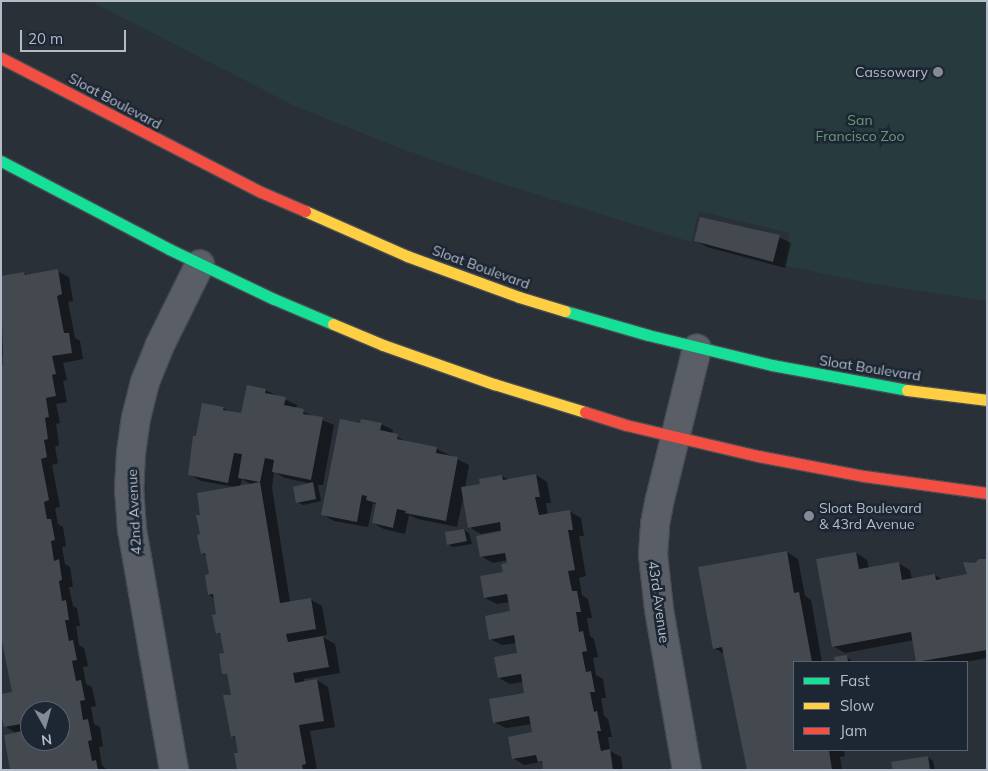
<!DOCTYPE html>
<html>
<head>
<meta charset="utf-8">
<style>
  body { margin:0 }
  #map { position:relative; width:988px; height:771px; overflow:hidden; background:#2a3038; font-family:Mulish,sans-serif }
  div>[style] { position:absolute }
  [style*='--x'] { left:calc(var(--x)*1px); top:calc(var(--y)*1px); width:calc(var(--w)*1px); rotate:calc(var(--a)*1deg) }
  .green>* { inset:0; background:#273a3e }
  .shadow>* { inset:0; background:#0007 }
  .building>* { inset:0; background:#444950 }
  .roads { filter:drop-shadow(1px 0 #484c53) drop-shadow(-1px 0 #484c53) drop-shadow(0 1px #484c53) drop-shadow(0 -1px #484c53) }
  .street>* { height:28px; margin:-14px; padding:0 14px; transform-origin:14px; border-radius:14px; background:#5a5e66 }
  .fast>* { height:11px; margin:-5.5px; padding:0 5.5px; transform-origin:5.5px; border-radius:5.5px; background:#16e098 }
  .slow>* { height:11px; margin:-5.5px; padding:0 5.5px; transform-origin:5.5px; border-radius:5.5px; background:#ffcf43 }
  .jam>* { height:11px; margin:-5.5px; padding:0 5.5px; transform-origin:5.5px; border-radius:5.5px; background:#f24e42 }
  .dots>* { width:14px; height:14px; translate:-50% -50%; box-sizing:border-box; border:2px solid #1d2633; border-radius:50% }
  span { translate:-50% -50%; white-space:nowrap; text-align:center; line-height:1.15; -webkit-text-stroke:5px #1d2633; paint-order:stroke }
  .poi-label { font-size:14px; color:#b4bcc9 }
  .right { translate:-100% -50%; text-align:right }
  .left { translate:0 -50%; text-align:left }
  .street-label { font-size:14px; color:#b4bcc9 }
  .park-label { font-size:14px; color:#6b9a76 }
  .frame { position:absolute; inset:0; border:2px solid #b4bcc9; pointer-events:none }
  .legend { position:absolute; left:793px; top:661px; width:175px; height:90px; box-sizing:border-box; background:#1d2633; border:1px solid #59626f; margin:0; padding:6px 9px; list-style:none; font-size:15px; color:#b4bcc9 }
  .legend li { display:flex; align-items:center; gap:10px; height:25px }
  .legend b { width:25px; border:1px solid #59626f }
  .north { position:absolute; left:20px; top:701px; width:50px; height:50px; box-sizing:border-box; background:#1d2633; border:1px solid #59626f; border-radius:50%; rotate:173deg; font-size:14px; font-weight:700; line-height:20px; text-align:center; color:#b4bcc9 }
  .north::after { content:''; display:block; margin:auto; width:18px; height:22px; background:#848b96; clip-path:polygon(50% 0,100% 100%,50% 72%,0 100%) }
  .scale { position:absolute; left:20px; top:30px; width:106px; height:22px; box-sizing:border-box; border:2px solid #b4bcc9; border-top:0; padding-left:6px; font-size:15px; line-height:18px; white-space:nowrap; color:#b4bcc9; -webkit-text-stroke:4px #1d2633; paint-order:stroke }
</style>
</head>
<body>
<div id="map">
  <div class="green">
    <div style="clip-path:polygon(90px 1px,987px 1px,987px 301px,873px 284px,783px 265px,790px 233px,699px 211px,691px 242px,503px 184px,402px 149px,295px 106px)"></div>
  </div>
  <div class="shadow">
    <div style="clip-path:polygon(779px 237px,791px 243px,785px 268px,707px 247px,695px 240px)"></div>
    <div style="clip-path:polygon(evenodd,57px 271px,69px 277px,73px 301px,68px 302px,75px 338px,80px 341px,83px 359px,63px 363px,67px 380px,63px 381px,67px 402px,56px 404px,60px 423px,56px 424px,59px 445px,55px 447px,58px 463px,52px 465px,60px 507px,55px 508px,58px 524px,63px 527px,66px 546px,62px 547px,65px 564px,70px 567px,73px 587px,69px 587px,73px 606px,77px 608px,80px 626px,76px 626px,79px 645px,84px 648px,88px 666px,83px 667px,86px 684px,92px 687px,96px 706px,91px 707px,94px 724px,100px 727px,103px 746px,99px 747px,102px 765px,107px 770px,11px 770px,17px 734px,5px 726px,14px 693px,5px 366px,1px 348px,1px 280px,24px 273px,29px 276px,57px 271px,30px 711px,60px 711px,60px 741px,30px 741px,30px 711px)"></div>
    <div style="clip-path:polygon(evenodd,265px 390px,297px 405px,296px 409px,334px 425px,323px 485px,318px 485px,321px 501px,303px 505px,297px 502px,313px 484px,285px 478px,274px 472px,272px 488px,290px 602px,310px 599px,322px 606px,327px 635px,321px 636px,335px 644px,340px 673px,304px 679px,304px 683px,317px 680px,328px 687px,335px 727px,310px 731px,317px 770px,239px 770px,240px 754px,237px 739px,232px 736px,232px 696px,229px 676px,224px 673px,225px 654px,222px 636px,217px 633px,217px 615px,214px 598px,209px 595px,210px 576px,206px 556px,202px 553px,201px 535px,202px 516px,235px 487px,201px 481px,189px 474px,197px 437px,223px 408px,232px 413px,242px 414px,265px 390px,242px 479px,252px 485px,240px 487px,242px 479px)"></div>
    <div style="clip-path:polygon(381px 424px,393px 430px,392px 434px,409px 443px,437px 449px,469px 465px,465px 488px,481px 485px,502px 476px,509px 480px,536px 475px,547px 482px,551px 503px,546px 503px,548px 515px,569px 511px,581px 518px,584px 536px,579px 536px,586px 576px,579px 578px,582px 595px,588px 599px,592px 618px,587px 618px,590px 636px,594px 639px,598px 657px,593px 658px,596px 675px,603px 679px,606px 698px,601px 698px,604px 716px,608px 719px,612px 737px,608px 737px,610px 751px,621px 757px,623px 770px,545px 770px,541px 762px,524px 765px,513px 758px,534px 733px,532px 724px,506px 728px,494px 722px,525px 694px,523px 682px,510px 684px,499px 678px,519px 654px,517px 643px,502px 645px,490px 639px,512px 612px,510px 602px,497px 604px,485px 598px,509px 564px,508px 560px,493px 563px,481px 556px,503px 532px,502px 530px,481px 534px,469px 527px,464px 494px,457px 527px,418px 519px,409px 515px,405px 534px,384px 529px,373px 523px,377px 505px,373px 503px,368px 527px,334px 521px,322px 514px,361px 425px)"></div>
    <div style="clip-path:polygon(464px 530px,469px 533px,472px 544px,453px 547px,448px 544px)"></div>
    <div style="clip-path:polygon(787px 552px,798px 559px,805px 596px,811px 600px,822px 662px,794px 662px,794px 750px,844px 750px,845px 756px,840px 757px,842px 770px,748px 770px,725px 654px,714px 648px)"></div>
    <div style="clip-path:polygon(856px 553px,867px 560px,869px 569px,898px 563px,910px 570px,912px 579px,935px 575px,943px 580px,967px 576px,965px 563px,975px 564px,987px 560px,987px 658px,965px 662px,918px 662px,914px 640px,845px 653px,833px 646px)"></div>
    <div style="clip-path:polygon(847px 657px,853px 662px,836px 662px,835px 658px)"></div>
    <div style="clip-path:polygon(928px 757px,933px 761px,935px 770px,894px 770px)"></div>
  </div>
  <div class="building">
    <div style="clip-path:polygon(700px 217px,780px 235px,773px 262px,694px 241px)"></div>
    <div style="clip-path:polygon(evenodd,58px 269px,62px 294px,57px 296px,64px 333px,69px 333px,72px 353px,52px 356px,56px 374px,52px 375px,56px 396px,46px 398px,49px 417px,45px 418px,48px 439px,44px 440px,47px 457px,41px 459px,49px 500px,44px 502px,47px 519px,51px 519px,55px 540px,51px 541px,54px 561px,59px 559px,62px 580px,59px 581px,62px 601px,66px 600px,69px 620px,65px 620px,69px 641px,73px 640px,77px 660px,72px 661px,76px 681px,81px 680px,85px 700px,80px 701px,83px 720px,88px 719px,92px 740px,88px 741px,92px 761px,96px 760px,98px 770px,10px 770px,4px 735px,22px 731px,21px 724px,4px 727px,1px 714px,1px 694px,12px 692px,1px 636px,1px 365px,3px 365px,1px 276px,24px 272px,25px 275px,58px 269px,30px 711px,60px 711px,60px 741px,30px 741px,30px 711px)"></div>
    <div style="clip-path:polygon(247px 385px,266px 389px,265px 393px,286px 397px,284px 405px,304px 409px,303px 414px,323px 417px,311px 480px,272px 472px,274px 460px,265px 458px,260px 482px,280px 603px,311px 598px,316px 629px,286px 634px,288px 642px,323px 636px,329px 667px,293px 673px,295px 683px,317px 679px,324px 721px,299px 725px,306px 764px,302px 765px,303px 770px,237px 770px,234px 753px,238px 753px,235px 736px,231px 737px,223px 695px,231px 695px,227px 674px,222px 674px,219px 654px,224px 653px,220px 633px,216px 634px,212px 615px,216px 614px,213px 594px,208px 595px,205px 575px,209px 574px,205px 553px,201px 554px,197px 535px,200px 534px,196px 515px,200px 515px,197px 493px,260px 482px,238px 478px,242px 454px,234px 453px,228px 483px,188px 475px,193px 436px,196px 436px,202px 403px,224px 407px,223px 410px,241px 413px)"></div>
    <div style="clip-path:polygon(340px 419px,360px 423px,361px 419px,382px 423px,380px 430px,398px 434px,397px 439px,437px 447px,436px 453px,458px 457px,446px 521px,405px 513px,406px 511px,397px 509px,393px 528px,372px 523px,376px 503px,366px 500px,367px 496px,362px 495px,357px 522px,321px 515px)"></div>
    <div style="clip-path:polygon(536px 474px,540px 497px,535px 497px,539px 515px,570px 510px,573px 530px,568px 530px,575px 570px,568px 571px,572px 591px,577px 591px,581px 612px,576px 612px,579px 632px,583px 631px,587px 651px,582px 652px,586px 672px,591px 671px,595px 692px,590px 692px,594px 712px,597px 711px,601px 731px,597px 731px,601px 751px,610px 749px,613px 770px,543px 770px,542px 761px,538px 762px,536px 755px,512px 759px,508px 737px,532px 732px,529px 716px,493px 723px,489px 699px,524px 693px,521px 674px,498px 678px,494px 657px,517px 653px,514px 635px,489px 640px,485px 616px,510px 611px,507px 594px,484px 598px,480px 576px,503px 572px,501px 564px,507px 563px,505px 553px,480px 557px,476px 536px,501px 531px,500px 522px,468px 528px,461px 487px,480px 484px,479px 479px,502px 475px,503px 480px)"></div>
    <div style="clip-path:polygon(313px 482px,316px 499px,296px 503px,293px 487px)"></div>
    <div style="clip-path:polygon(464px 529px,467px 541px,447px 545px,445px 532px)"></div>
    <div style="clip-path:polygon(787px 551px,794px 593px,799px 592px,812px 662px,794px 662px,794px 750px,829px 750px,832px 770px,747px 770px,722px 647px,713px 649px,698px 567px)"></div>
    <div style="clip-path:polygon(856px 552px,859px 569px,899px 562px,902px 580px,935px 574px,936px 580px,967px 574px,963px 562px,975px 563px,979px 559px,987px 559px,987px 650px,916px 662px,911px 632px,832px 647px,816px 559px)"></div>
    <div style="clip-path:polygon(847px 655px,848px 662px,835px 662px,834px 657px)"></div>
    <div style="clip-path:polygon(928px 756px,930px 770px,893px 770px,891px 762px)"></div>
  </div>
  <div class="roads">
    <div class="street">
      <div style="--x:174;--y:770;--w:244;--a:-99.9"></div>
      <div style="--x:132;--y:530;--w:39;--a:-94"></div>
      <div style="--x:129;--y:491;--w:38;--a:-87"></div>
      <div style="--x:131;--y:453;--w:35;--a:-82"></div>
      <div style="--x:136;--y:418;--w:37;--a:-76"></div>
      <div style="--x:145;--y:382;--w:40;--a:-68"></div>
      <div style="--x:160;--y:345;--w:90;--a:-63.7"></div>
      <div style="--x:687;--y:770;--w:163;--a:-99.9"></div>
      <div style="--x:659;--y:609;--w:54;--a:-96.3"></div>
      <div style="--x:653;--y:555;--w:31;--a:-86"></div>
      <div style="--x:655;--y:524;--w:25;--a:-79"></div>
      <div style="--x:660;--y:499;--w:155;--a:-76.2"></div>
    </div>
    <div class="fast">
      <div style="--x:1;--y:161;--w:190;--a:27.6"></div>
      <div style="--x:169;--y:249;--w:116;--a:25.5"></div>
      <div style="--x:274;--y:299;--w:64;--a:23"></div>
      <div style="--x:565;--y:311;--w:86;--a:16.1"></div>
      <div style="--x:648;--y:335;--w:128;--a:13.6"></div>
      <div style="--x:772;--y:365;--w:137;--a:10.5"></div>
    </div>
    <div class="slow">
      <div style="--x:305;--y:211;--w:111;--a:23.8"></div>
      <div style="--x:407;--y:256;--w:119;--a:20.1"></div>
      <div style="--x:519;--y:297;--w:48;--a:16.9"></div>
      <div style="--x:333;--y:324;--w:54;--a:22.8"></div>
      <div style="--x:383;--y:345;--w:118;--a:19.4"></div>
      <div style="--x:494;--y:384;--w:95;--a:17.1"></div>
      <div style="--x:907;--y:390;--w:81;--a:7.1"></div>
    </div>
    <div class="jam">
      <div style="--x:1;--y:58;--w:292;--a:27.3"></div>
      <div style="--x:261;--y:192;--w:48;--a:23.4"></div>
      <div style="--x:585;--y:412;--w:43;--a:17.6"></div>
      <div style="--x:626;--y:425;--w:136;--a:13.2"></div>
      <div style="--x:758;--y:456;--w:108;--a:10.7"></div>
      <div style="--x:864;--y:476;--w:124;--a:7.9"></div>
    </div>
  </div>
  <div class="dots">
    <div style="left:938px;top:72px;background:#848b96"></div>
    <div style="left:809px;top:516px;background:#848b96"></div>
  </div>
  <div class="poi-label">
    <span class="right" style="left:928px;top:72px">Cassowary</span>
    <span class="left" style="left:819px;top:516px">Sloat Boulevard<br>&amp; 43rd Avenue</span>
  </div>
  <div class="street-label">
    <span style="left:115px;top:101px;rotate:28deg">Sloat Boulevard</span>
    <span style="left:481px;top:267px;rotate:20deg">Sloat Boulevard</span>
    <span style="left:870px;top:368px;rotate:9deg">Sloat Boulevard</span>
    <span style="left:134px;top:512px;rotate:-93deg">42nd Avenue</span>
    <span style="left:659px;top:602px;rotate:82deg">43rd Avenue</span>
  </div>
  <div class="park-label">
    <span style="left:860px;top:128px">San<br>Francisco Zoo</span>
  </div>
  <div class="frame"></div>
  <ul class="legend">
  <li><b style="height:6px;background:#16e098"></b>Fast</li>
  <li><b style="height:6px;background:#ffcf43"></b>Slow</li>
  <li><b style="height:6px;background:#f24e42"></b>Jam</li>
  </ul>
  <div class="north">N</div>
  <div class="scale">20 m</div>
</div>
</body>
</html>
